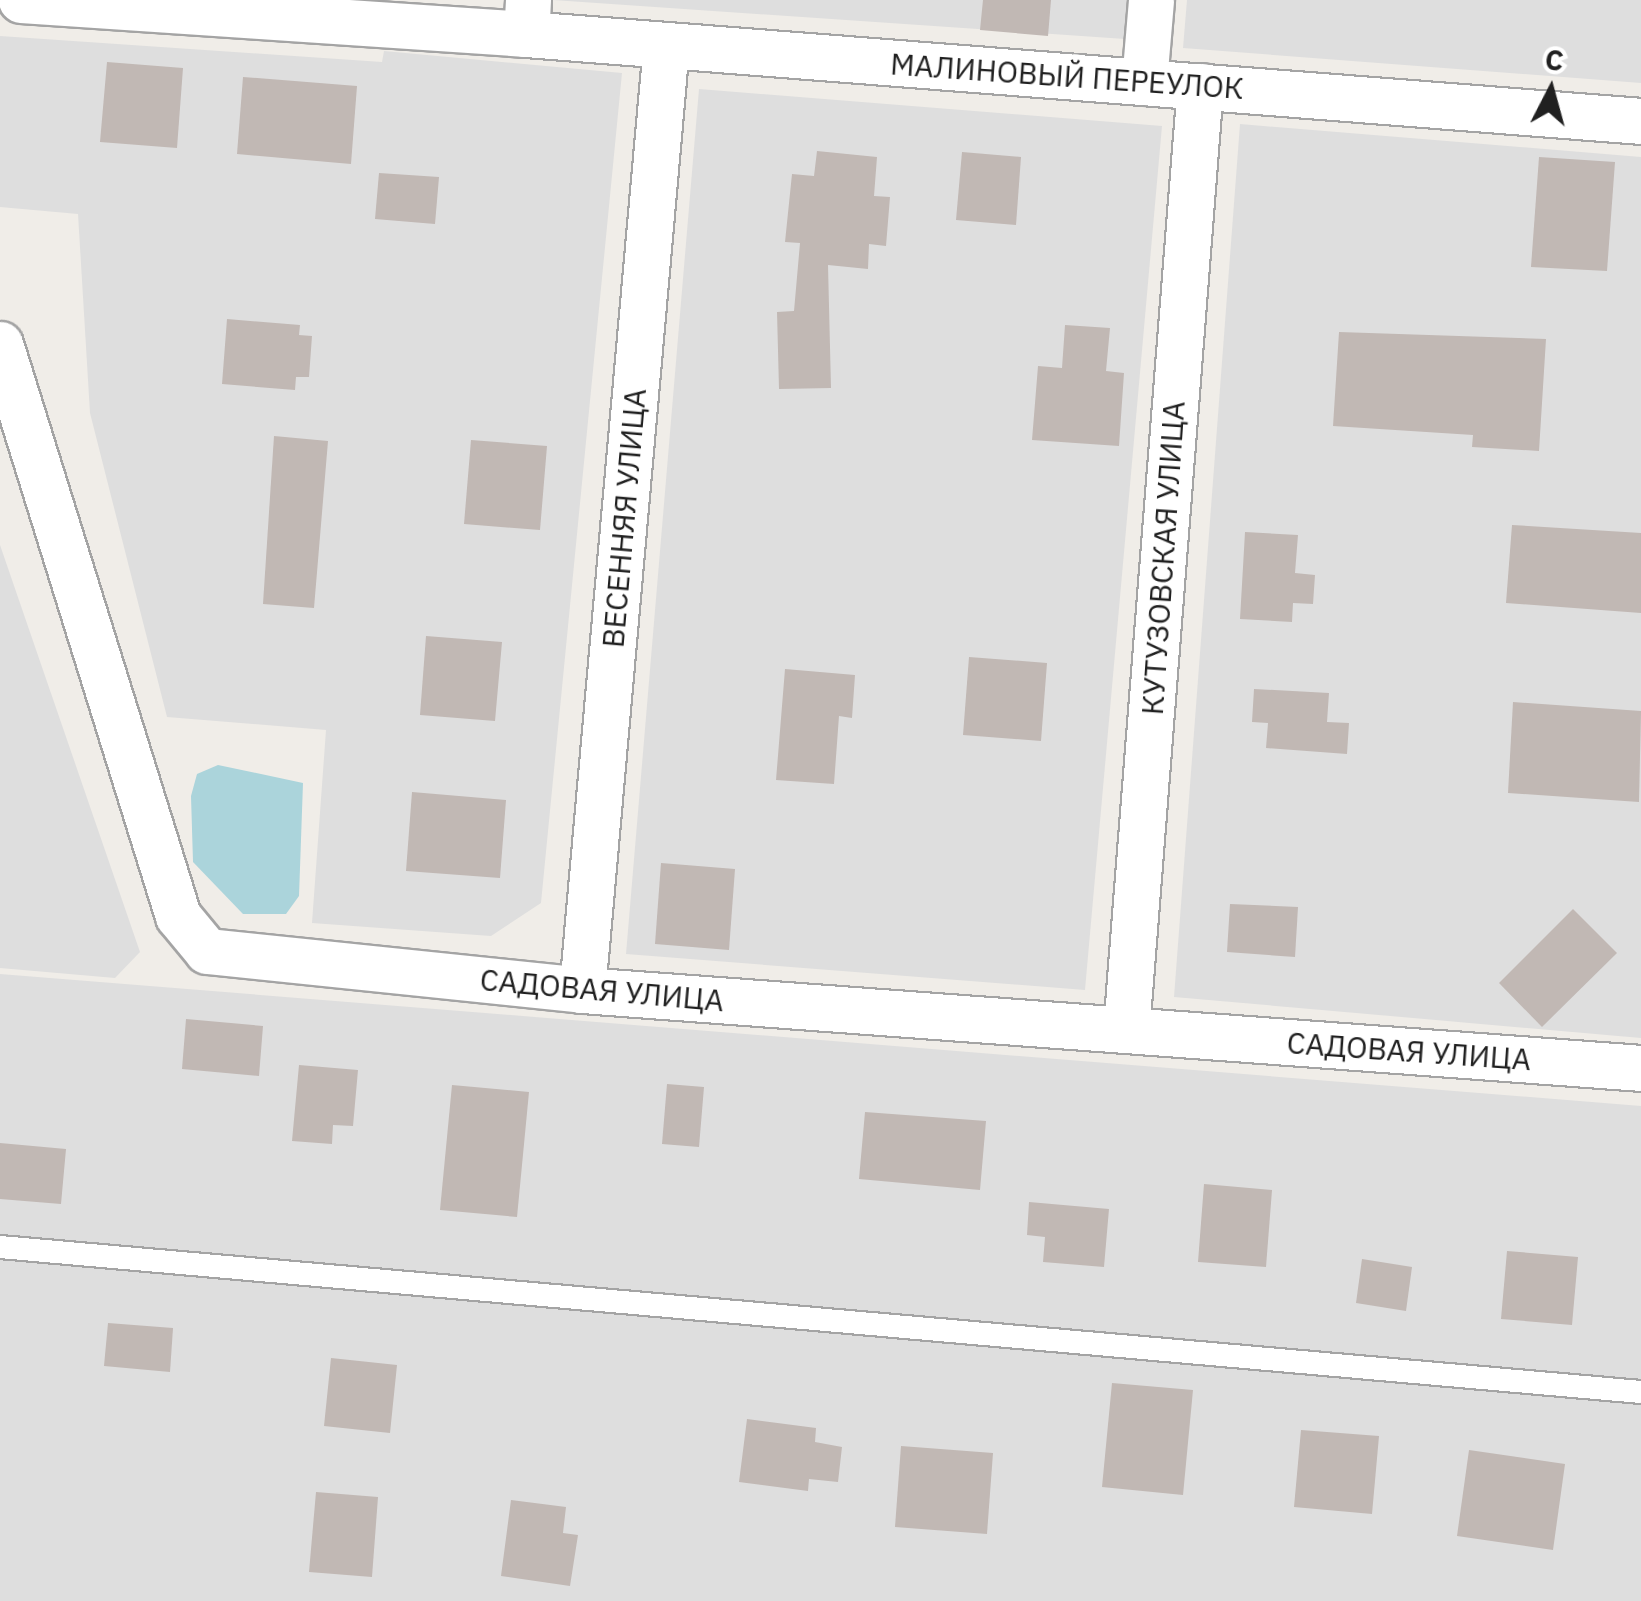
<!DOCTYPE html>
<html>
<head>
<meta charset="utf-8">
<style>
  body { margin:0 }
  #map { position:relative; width:1641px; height:1601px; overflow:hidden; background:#f0ede8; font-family:"IBM Plex Sans",sans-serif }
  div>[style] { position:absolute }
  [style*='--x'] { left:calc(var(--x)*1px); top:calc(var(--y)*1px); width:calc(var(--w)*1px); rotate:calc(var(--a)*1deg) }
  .residential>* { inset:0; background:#dedede }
  .water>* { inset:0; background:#abd4db }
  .building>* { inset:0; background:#c1b8b4 }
  .roads { filter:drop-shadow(2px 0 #a4a4a4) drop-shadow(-2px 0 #a4a4a4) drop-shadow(0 2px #a4a4a4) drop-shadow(0 -2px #a4a4a4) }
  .lane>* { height:22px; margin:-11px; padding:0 11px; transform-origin:11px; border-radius:11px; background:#fff }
  .street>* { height:45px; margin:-22.5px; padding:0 22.5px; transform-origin:22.5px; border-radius:22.5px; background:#fff }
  span { translate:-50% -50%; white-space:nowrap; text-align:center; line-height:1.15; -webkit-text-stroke:9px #fff; paint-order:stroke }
  .street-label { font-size:30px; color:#202020 }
  .north { position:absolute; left:1501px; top:40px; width:100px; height:100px; -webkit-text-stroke:8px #fff; paint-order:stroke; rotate:6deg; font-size:28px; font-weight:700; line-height:40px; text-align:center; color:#202020 }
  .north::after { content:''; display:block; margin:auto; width:35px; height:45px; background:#202020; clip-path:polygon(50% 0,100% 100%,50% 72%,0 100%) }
</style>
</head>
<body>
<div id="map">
  <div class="residential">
    <div style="clip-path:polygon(553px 0,1128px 0,1125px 39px)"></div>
    <div style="clip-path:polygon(1187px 0,1641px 0,1641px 83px,1183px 48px)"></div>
    <div style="clip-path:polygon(0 36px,382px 62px,384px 51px,622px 73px,541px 903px,491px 936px,312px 923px,326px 730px,167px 717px,90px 413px,78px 214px,0 207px)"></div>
    <div style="clip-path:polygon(699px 89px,1162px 126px,1085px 990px,626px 954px)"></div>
    <div style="clip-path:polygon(1240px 124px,1641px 157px,1641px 1038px,1174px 997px)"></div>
    <div style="clip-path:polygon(0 545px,140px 952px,115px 978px,0 968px)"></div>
    <div style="clip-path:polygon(0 974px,1641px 1106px,1641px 1601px,0 1601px)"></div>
  </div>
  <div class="water">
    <div style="clip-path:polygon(218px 765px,303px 783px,299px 896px,286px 914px,243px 914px,193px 862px,191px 796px,197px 774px)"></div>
  </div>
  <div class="building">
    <div style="clip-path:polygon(983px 0,1051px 0,1048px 36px,980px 30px)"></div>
    <div style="clip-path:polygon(107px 62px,183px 68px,177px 148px,100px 142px)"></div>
    <div style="clip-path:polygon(243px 77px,357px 86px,351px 164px,237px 154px)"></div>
    <div style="clip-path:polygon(817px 151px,877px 157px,874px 196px,890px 197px,886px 246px,869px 244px,868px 269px,828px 265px,831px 388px,779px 389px,777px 312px,794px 311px,800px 243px,785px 242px,792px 174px,814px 176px)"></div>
    <div style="clip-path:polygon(962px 152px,1021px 157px,1016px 225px,956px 220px)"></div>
    <div style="clip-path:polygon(1539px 157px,1615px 162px,1607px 271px,1531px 267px)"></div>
    <div style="clip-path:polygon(379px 173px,439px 177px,435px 224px,375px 219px)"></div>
    <div style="clip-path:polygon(227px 319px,300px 325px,299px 335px,312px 336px,309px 377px,296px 377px,295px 390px,222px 384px)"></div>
    <div style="clip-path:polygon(1065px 325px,1110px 328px,1106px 371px,1124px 373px,1119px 446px,1032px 440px,1038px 366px,1062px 368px)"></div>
    <div style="clip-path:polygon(1339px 332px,1546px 339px,1539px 451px,1472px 447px,1473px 435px,1333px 426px)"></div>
    <div style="clip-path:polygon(274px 436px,328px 441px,314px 608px,263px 604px)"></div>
    <div style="clip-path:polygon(471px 440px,547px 446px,540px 530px,464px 524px)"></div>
    <div style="clip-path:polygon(1512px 525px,1641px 533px,1641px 613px,1506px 603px)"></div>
    <div style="clip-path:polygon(1245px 532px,1298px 535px,1295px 573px,1315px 575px,1313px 604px,1293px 603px,1292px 622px,1240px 619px)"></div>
    <div style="clip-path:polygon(426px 636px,502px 642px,495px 721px,420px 715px)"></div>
    <div style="clip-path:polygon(969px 657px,1047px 663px,1041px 741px,963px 735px)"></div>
    <div style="clip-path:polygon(785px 669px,855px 675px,852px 718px,839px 716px,834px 784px,776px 780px)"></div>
    <div style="clip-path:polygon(1254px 689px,1329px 693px,1327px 722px,1349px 723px,1347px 754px,1266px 748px,1268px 723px,1252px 722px)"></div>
    <div style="clip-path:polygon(1513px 702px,1641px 711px,1639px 802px,1508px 793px)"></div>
    <div style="clip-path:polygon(412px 792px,506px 800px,500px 878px,406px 871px)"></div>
    <div style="clip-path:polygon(661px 863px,735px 869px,729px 950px,655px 944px)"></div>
    <div style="clip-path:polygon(1230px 904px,1298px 907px,1295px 957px,1227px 952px)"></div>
    <div style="clip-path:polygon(1573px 909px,1617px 953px,1542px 1027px,1499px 983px)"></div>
    <div style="clip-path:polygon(186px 1019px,263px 1026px,259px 1076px,182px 1069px)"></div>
    <div style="clip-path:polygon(299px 1065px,358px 1070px,353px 1126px,333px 1125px,332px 1144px,292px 1141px)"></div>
    <div style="clip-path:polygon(667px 1084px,704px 1087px,699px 1147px,662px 1144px)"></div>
    <div style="clip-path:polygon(452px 1085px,529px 1092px,517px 1217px,440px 1210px)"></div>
    <div style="clip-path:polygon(865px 1112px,986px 1121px,980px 1190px,859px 1179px)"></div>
    <div style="clip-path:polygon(0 1143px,66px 1149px,61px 1204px,0 1199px)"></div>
    <div style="clip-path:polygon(1204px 1184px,1272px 1190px,1266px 1267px,1198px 1262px)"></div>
    <div style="clip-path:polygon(1029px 1202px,1109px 1209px,1104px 1267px,1043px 1262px,1045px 1237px,1027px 1235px)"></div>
    <div style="clip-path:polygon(1507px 1251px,1578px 1257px,1572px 1325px,1501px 1319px)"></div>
    <div style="clip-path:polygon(1362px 1259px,1412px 1267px,1406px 1311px,1356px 1303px)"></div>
    <div style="clip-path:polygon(108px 1323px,173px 1328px,170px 1372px,104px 1366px)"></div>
    <div style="clip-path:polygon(331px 1358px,397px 1365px,390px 1433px,324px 1426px)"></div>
    <div style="clip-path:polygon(1112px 1383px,1193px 1390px,1183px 1495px,1102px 1487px)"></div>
    <div style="clip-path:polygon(747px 1419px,816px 1428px,815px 1442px,842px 1447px,838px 1482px,809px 1479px,808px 1491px,739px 1482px)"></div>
    <div style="clip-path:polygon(1301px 1430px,1379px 1436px,1372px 1514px,1294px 1507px)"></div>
    <div style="clip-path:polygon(901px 1446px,993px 1453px,987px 1534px,895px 1527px)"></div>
    <div style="clip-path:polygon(1469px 1450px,1565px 1464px,1553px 1550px,1457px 1536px)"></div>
    <div style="clip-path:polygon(316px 1492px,378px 1497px,372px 1577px,309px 1572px)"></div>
    <div style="clip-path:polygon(511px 1500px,566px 1507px,563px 1533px,578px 1535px,570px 1586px,501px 1576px)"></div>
  </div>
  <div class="roads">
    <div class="lane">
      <div style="--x:0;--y:1247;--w:1647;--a:5.05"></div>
    </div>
    <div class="street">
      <div style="--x:21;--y:0;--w:506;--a:3.85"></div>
      <div style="--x:528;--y:0;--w:34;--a:93"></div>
      <div style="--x:526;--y:34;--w:1118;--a:4.46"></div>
      <div style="--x:1144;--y:82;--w:82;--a:-85.1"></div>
      <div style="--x:0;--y:344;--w:599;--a:72.71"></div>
      <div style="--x:178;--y:916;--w:45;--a:50.4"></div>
      <div style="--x:207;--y:951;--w:377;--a:5.9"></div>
      <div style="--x:582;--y:990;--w:1062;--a:4.21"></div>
      <div style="--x:582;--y:990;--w:948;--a:-84.92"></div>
      <div style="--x:1126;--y:1030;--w:947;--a:-85.52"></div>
    </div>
  </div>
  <div class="street-label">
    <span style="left:1067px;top:76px;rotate:4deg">МАЛИНОВЫЙ ПЕРЕУЛОК</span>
    <span style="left:624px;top:518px;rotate:-85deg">ВЕСЕННЯЯ УЛИЦА</span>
    <span style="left:1163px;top:558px;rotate:-86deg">КУТУЗОВСКАЯ УЛИЦА</span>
    <span style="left:602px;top:990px;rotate:5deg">САДОВАЯ УЛИЦА</span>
    <span style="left:1409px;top:1051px;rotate:4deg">САДОВАЯ УЛИЦА</span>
  </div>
  <div class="north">С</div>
</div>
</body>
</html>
